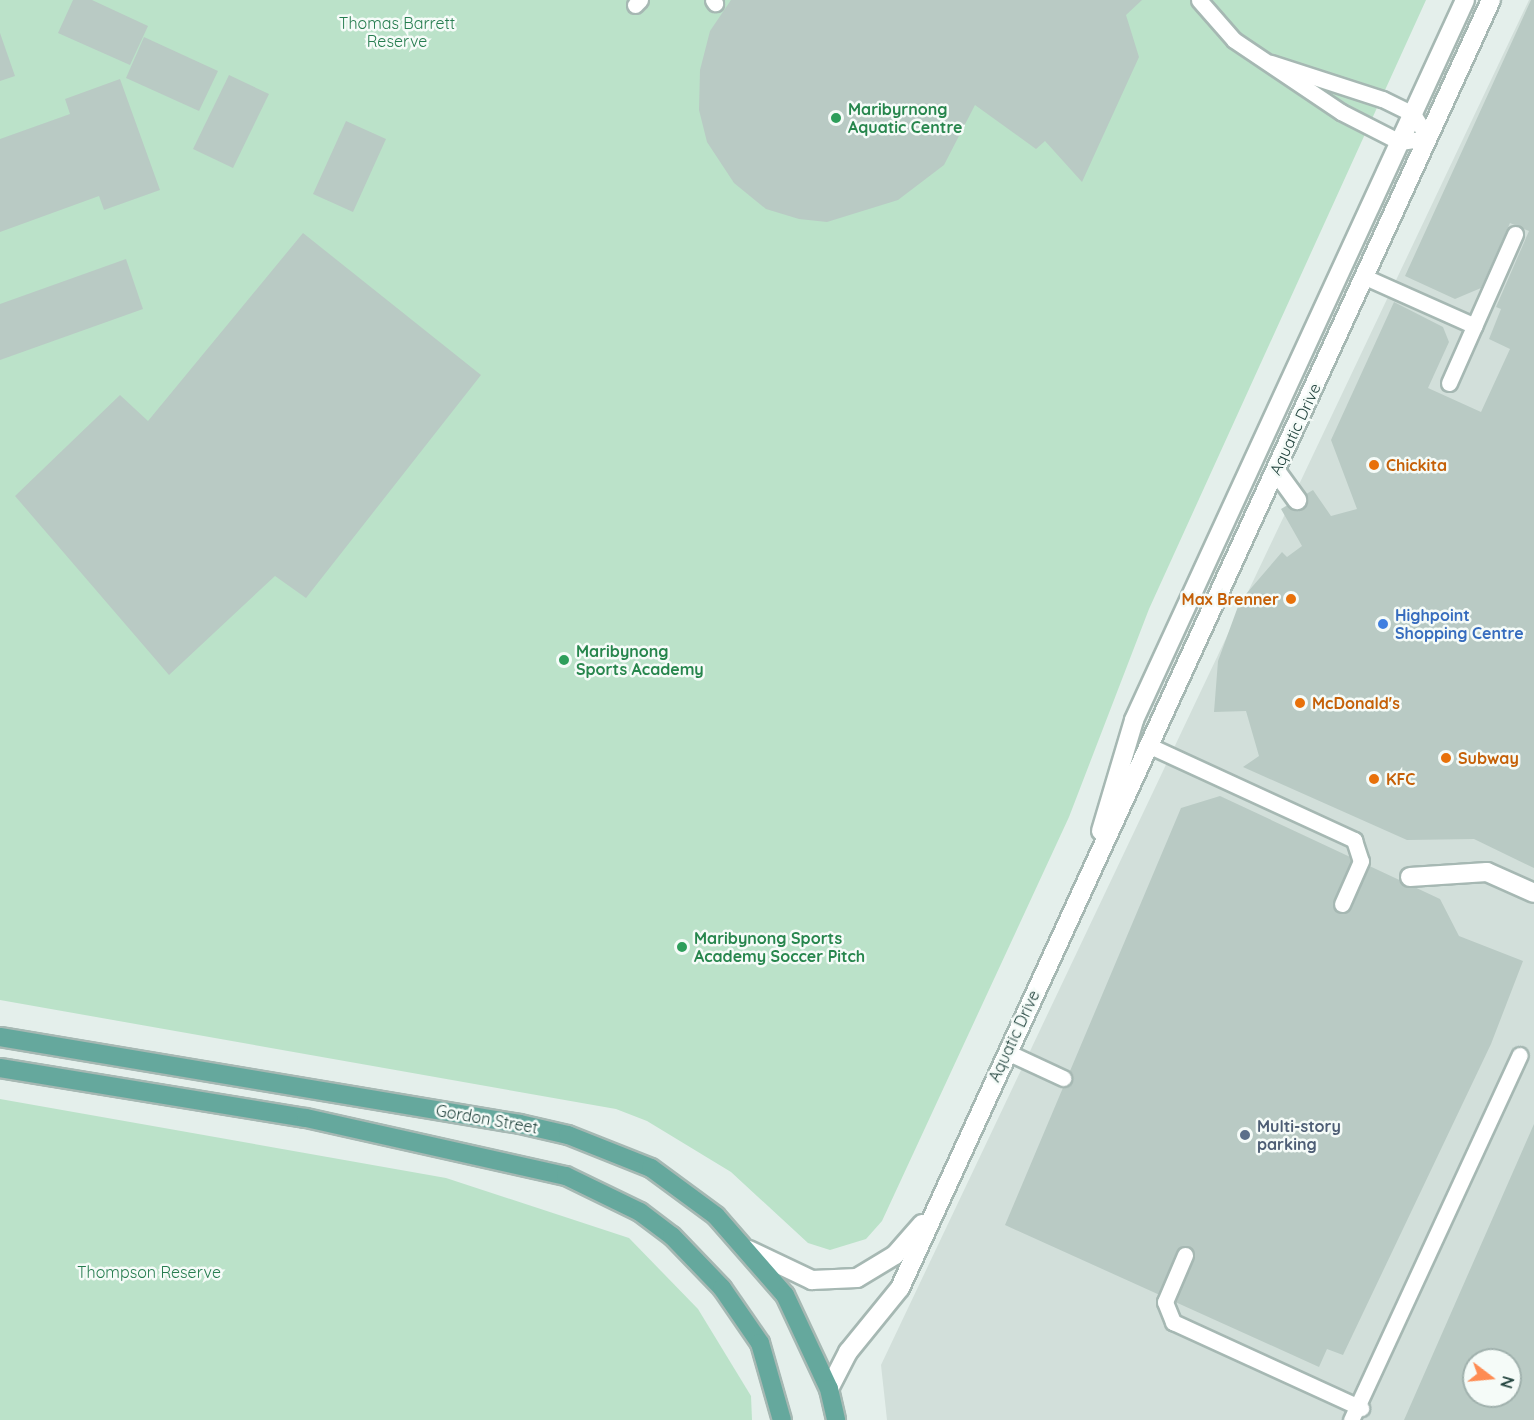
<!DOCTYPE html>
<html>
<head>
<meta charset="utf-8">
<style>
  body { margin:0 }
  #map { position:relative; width:1534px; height:1420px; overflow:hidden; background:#e4efeb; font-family:Quicksand,sans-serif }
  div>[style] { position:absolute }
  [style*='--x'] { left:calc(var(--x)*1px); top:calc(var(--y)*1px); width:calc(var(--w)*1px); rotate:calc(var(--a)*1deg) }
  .built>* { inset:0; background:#d2dfda }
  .green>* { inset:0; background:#bbe2c9 }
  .building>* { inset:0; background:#b9cac4 }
  .roads { filter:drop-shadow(2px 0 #a6b8b3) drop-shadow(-2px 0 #a6b8b3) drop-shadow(0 2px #a6b8b3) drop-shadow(0 -2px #a6b8b3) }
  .lane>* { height:15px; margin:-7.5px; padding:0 7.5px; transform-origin:7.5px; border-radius:7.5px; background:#fff }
  .street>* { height:18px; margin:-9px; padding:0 9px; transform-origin:9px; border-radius:9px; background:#fff }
  .primary>* { height:18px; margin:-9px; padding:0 9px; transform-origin:9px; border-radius:9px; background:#65a89d }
  .dots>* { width:16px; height:16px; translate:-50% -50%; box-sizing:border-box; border:3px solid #f5fbf8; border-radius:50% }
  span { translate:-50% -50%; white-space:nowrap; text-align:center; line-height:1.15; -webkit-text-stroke:5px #f5fbf8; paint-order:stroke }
  .park-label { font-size:16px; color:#277d50 }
  .leisure-label { font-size:16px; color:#27864d; font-weight:700 }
  .left { translate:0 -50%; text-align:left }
  .street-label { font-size:16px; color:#21433d }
  .food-label { font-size:16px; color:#c56008; font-weight:700 }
  .right { translate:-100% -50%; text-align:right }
  .shop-label { font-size:16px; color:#366cbe; font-weight:700 }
  .service-label { font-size:16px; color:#4e5e75; font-weight:700 }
  .north { position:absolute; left:1462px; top:1348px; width:60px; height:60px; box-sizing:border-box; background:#f5fbf8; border:2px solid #a0b1ad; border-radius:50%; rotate:106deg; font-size:16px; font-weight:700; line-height:24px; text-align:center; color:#21433d }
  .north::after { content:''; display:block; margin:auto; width:21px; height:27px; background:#fe8c53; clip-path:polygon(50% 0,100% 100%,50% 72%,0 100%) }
</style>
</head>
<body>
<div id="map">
  <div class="built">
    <div style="clip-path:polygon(evenodd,1529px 0,1534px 0,1534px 1420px,887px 1420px,881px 1365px,1529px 0,1474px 1360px,1510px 1360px,1510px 1396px,1474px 1396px,1474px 1360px)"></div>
  </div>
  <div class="green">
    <div style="clip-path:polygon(0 0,1426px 0,1149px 609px,1069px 817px,882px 1221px,866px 1239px,830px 1250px,808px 1243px,731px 1172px,647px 1121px,616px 1109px,0 1000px)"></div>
    <div style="clip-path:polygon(0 1099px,446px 1178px,629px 1238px,698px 1309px,751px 1396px,752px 1420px,0 1420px)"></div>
  </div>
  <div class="building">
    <div style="clip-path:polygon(73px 0,92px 0,148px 26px,130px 65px,58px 33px)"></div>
    <div style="clip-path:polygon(731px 0,1142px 0,1126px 15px,1139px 57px,1082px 182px,1045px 141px,1036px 149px,975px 105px,944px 165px,898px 200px,827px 222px,799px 219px,766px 209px,734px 183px,707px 142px,699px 110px,700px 70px,710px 31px)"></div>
    <div style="clip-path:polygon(1531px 0,1534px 0,1534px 868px,1474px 839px,1407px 840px,1243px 767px,1259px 756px,1246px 711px,1214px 712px,1218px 661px,1240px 601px,1282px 552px,1287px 557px,1302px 546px,1281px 509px,1313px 490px,1331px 516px,1357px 509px,1331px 440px,1394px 302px,1443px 327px,1449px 342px,1428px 388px,1481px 412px,1510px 349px,1489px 339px,1501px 309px,1496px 307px,1529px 231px,1510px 223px,1481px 288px,1455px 299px,1405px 276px)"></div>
    <div style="clip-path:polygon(0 33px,15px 76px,0 81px)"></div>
    <div style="clip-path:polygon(144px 37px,218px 71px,199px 111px,126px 78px)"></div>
    <div style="clip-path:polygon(229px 75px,269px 94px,233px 168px,193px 149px)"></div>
    <div style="clip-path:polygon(120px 79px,160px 190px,104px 210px,99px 196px,0 232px,0 139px,70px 114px,65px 99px)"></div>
    <div style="clip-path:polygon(346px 121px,386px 139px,353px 212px,313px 194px)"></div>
    <div style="clip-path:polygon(303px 233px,481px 375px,306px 598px,275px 576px,169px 675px,15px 496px,120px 395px,148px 421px)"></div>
    <div style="clip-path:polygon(126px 259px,143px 309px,0 360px,0 304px)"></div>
    <div style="clip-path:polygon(1220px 796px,1440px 899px,1459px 936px,1523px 961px,1491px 1044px,1343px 1355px,1327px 1349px,1319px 1367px,1005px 1225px,1181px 808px)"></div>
    <div style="clip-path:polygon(evenodd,1534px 1124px,1534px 1420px,1404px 1420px,1534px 1124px,1474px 1360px,1510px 1360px,1510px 1396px,1474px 1396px,1474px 1360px)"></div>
  </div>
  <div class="roads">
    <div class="lane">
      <div style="--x:713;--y:0;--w:4;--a:56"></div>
      <div style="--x:1199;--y:0;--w:53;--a:48.8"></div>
      <div style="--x:1234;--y:40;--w:129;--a:33.9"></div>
      <div style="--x:1341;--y:112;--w:66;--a:27"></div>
      <div style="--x:1400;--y:142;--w:28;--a:-8"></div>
      <div style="--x:1428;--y:138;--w:28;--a:-122"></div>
      <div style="--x:1413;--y:114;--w:34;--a:-154"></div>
      <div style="--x:1382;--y:99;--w:117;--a:-162"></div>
      <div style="--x:635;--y:5;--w:7;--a:-45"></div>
      <div style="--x:1365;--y:277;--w:120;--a:24"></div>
      <div style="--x:1449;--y:383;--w:163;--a:-66.1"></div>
      <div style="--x:1150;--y:746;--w:225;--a:24.7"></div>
      <div style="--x:1354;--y:840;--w:22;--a:72"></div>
      <div style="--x:1361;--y:861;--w:47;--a:113.8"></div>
      <div style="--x:1007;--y:1052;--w:62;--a:24.9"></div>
      <div style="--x:1185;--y:1255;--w:51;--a:113.1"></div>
      <div style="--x:1165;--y:1302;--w:22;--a:68"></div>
      <div style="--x:1173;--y:1322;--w:207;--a:24.6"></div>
      <div style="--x:1351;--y:1420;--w:402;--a:-65.2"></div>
    </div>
    <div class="street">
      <div style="--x:1276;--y:471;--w:36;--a:54"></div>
      <div style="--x:1101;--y:831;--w:116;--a:-73.4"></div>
      <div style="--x:1134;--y:720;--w:792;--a:-65.31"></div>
      <div style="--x:1410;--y:877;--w:77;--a:-3.7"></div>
      <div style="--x:1487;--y:872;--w:51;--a:24.1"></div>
      <div style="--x:749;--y:1250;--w:70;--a:25.5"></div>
      <div style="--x:812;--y:1280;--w:45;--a:-2.5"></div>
      <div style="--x:857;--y:1278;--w:44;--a:-31.2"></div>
      <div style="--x:895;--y:1255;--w:41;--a:-48.9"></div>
      <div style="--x:829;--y:1389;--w:42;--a:-62.8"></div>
      <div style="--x:848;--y:1352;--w:82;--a:-50.9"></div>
      <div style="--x:900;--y:1288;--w:1417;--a:-65.35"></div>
    </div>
    <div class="primary">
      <div style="--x:0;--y:1037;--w:527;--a:9.5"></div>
      <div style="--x:520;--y:1124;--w:49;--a:12.9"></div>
      <div style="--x:568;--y:1135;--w:89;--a:21.7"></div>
      <div style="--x:651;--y:1168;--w:81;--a:36.4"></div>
      <div style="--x:716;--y:1216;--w:105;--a:48.9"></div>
      <div style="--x:785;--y:1295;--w:104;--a:64.9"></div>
      <div style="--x:829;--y:1389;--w:32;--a:77"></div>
      <div style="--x:0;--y:1068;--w:310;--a:9.3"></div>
      <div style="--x:306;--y:1118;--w:266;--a:12.6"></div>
      <div style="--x:566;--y:1176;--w:82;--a:25.9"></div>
      <div style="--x:640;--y:1212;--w:40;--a:37"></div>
      <div style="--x:672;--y:1236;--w:72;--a:46.1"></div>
      <div style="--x:722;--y:1288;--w:67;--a:55.4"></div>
      <div style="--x:760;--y:1343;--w:80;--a:74.1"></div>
    </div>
  </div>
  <div class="dots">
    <div style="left:836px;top:118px;background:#2e9e5b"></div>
    <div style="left:1374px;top:465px;background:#e8710a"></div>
    <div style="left:1291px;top:599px;background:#e8710a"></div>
    <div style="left:1383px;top:624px;background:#3f7fe0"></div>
    <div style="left:564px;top:660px;background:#2e9e5b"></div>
    <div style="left:1300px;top:703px;background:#e8710a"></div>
    <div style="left:1446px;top:758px;background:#e8710a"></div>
    <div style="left:1374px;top:779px;background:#e8710a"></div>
    <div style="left:682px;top:947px;background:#2e9e5b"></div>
    <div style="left:1245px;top:1135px;background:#5c6f8a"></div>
  </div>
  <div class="park-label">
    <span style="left:397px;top:32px">Thomas Barrett<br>Reserve</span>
    <span style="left:149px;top:1272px">Thompson Reserve</span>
  </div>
  <div class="leisure-label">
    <span class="left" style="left:848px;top:118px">Maribyrnong<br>Aquatic Centre</span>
    <span class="left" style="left:576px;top:660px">Maribynong<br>Sports Academy</span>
    <span class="left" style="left:694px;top:947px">Maribynong Sports<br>Academy Soccer Pitch</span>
  </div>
  <div class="street-label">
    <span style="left:1295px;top:429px;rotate:-65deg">Aquatic Drive</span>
    <span style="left:1014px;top:1036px;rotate:-65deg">Aquatic Drive</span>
    <span style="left:487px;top:1119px;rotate:10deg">Gordon Street</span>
  </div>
  <div class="food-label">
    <span class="left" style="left:1386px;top:465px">Chickita</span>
    <span class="right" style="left:1279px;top:599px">Max Brenner</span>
    <span class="left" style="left:1312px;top:703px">McDonald's</span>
    <span class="left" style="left:1458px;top:758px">Subway</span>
    <span class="left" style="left:1386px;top:779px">KFC</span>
  </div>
  <div class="shop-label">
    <span class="left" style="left:1395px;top:624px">Highpoint<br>Shopping Centre</span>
  </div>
  <div class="service-label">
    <span class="left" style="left:1257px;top:1135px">Multi-story<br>parking</span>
  </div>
  <div class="north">N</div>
</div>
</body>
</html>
